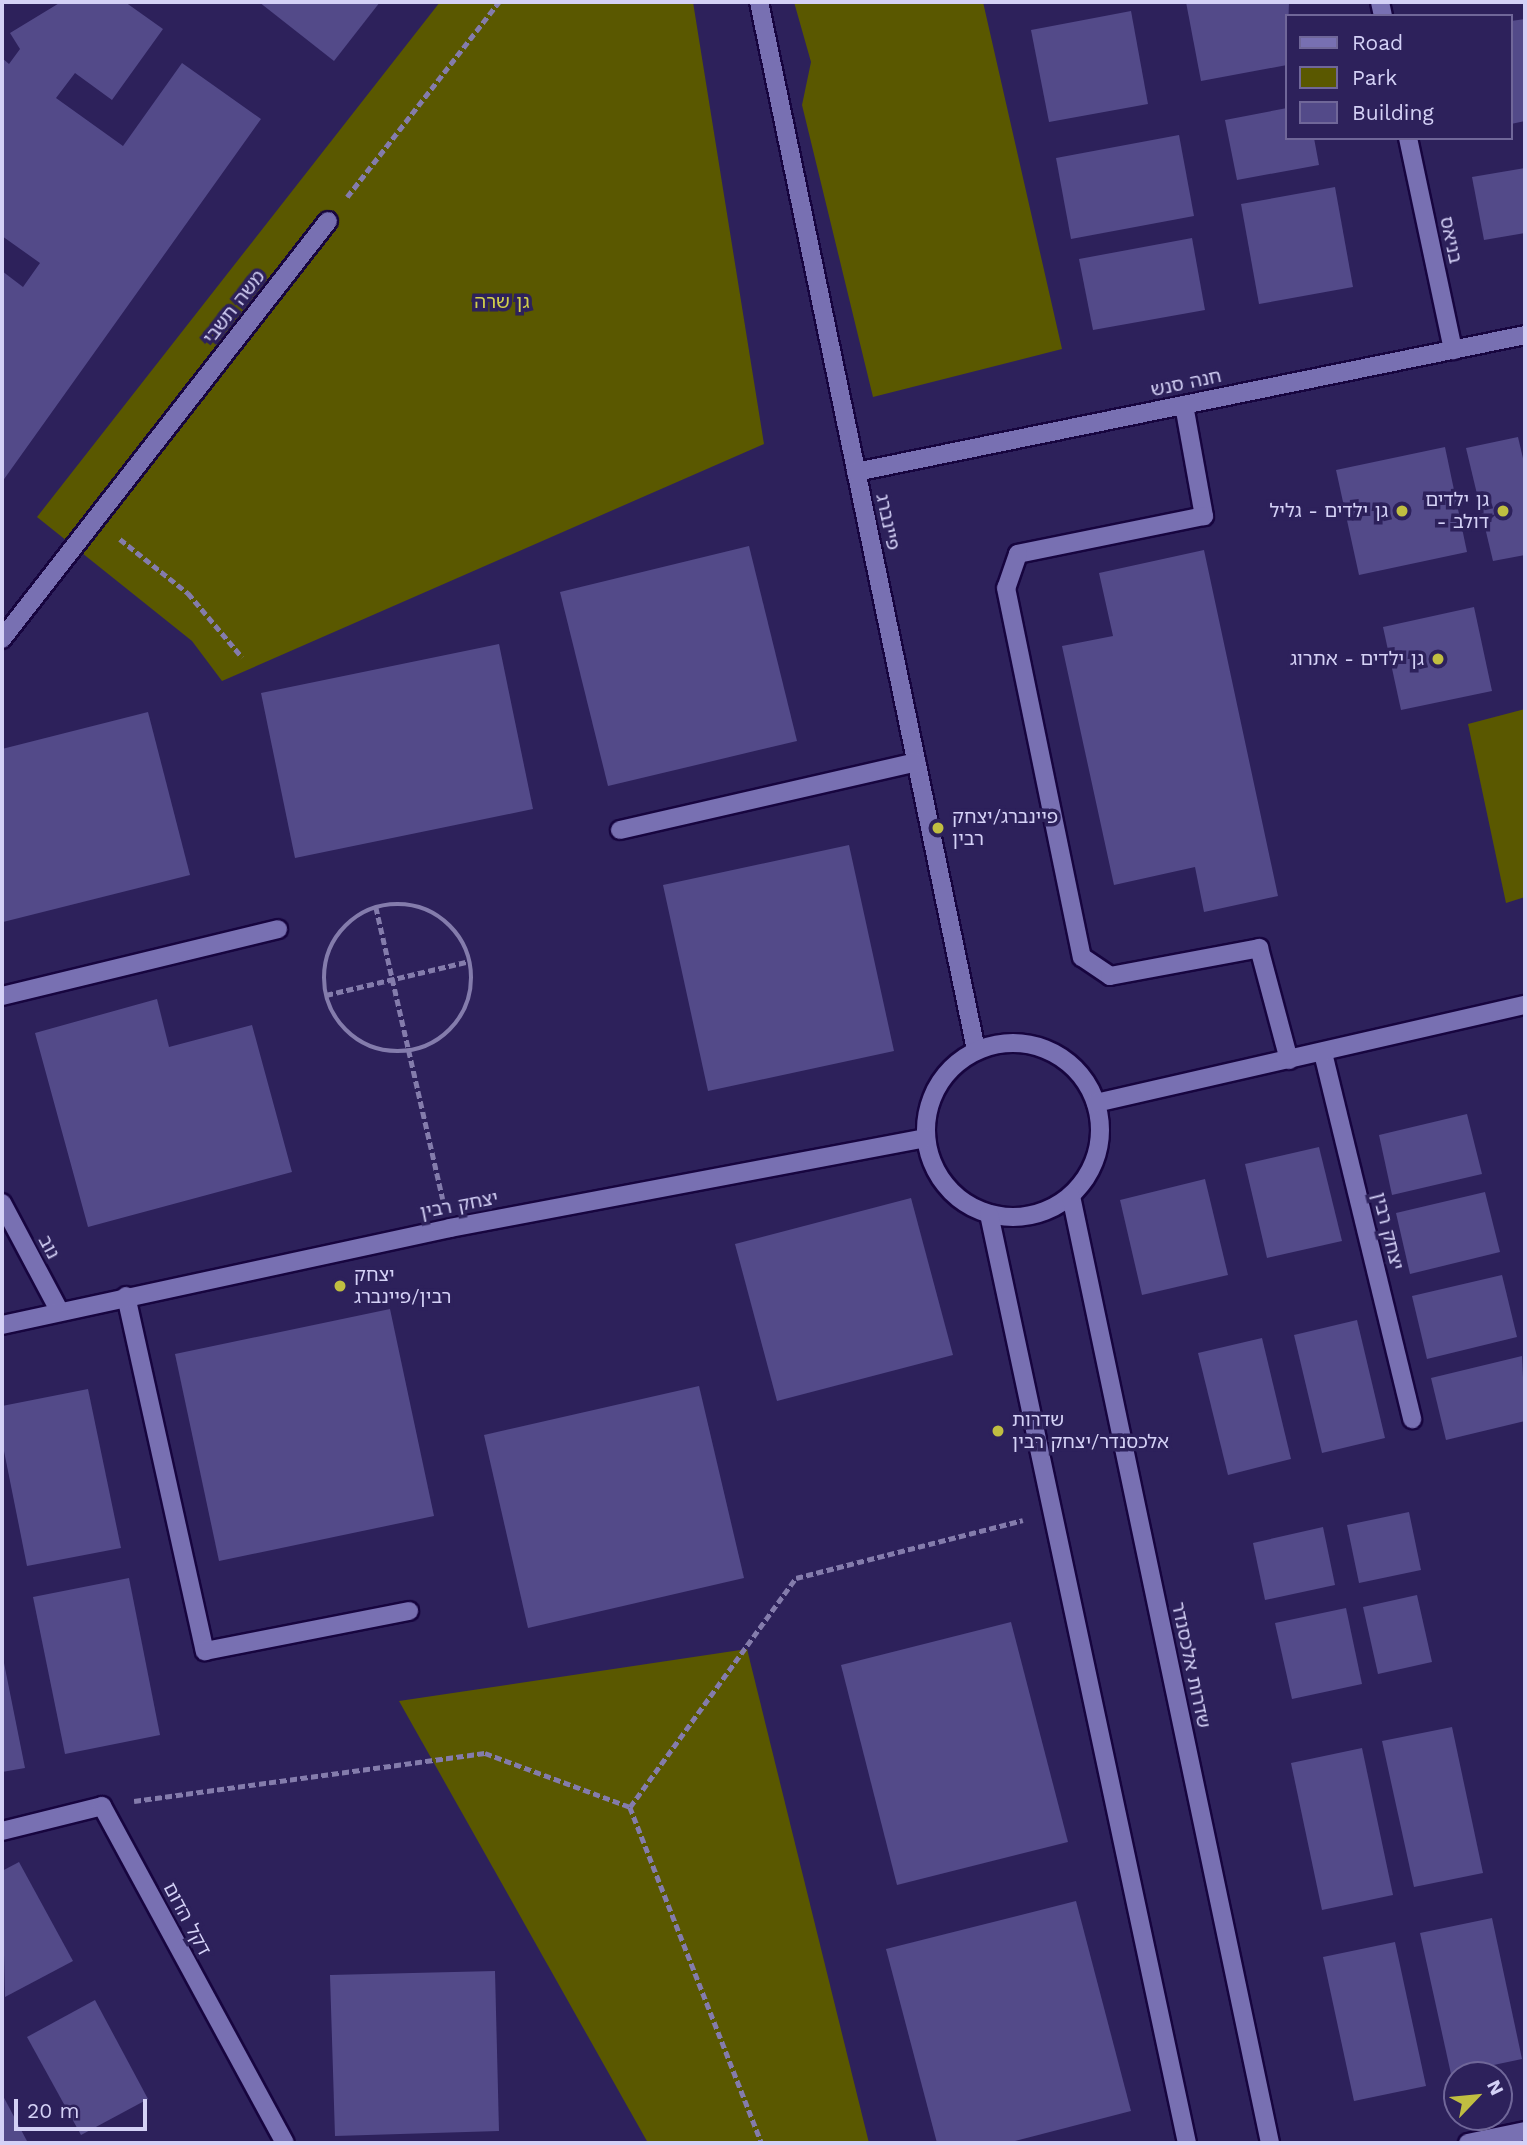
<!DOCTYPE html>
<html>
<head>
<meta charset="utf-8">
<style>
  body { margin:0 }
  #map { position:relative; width:1527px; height:2145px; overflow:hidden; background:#2d215b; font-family:"Work Sans","Noto Sans Hebrew",sans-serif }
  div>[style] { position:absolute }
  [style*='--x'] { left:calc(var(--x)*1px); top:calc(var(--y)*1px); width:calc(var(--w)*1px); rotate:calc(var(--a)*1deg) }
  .green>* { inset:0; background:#5a5800 }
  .building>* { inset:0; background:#534a89 }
  .path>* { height:4.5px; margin-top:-2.25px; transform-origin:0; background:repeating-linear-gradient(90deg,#847cac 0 7px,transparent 0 10.5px) }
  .path>.ring { margin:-2.25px; padding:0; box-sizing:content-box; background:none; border:4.5px solid #847cac; border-radius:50% }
  .roads { filter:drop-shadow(2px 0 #17053f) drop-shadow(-2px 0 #17053f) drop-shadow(0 2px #17053f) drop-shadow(0 -2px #17053f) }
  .minor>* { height:18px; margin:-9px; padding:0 9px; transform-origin:9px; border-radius:9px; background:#7870b2 }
  .minor>.ring { margin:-9px; padding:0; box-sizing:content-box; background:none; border:18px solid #7870b2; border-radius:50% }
  .dots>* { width:19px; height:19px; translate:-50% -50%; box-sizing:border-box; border:4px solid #2d215b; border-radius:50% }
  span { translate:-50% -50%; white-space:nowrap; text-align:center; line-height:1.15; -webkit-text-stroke:7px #2d215b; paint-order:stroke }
  .street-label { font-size:19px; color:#d4d1f6 }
  .park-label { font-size:19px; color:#d2d04b }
  .poi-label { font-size:19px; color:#d4d1f6 }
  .right { translate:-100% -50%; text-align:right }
  .left { translate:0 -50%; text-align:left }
  .frame { position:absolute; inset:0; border:4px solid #d4d1f6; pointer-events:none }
  .legend { position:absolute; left:1285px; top:14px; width:228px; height:126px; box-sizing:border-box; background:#2d215b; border:2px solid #706799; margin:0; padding:9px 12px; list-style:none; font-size:21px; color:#d4d1f6 }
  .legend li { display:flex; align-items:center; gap:14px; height:35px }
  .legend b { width:35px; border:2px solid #706799 }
  .north { position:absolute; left:1443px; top:2061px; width:70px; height:70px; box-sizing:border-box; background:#2d215b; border:2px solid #706799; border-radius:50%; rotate:64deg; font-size:19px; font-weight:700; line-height:28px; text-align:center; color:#d4d1f6 }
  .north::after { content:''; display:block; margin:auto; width:24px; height:32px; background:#c0be41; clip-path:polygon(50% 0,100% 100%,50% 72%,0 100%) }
  .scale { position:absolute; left:14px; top:2099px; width:133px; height:32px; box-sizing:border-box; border:4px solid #d4d1f6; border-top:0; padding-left:9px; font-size:21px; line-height:24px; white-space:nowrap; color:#d4d1f6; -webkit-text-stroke:5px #2d215b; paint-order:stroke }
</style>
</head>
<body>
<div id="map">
  <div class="green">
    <div style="clip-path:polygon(440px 2px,693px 2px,764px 444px,222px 681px,192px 641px,37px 517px)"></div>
    <div style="clip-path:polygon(794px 2px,983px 2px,1062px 349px,873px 397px,802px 105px,811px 62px)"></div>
    <div style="clip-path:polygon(1525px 709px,1525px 897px,1506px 903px,1468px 724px)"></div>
    <div style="clip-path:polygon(747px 1649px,869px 2143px,648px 2143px,399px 1701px)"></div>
  </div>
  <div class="building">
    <div style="clip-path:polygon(61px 2px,125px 2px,163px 29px,112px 100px,75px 73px,56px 98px,123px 146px,182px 63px,261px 119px,2px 482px,2px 271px,23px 287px,40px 263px,2px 236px,2px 58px,9px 64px,20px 49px,10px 33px)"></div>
    <div style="clip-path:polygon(259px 2px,380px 2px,334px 61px)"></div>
    <div style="clip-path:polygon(1186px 2px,1289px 2px,1287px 65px,1201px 81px)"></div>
    <div style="clip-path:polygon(1131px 11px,1148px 104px,1049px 122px,1031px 30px)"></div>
    <div style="clip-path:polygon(1525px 19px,1525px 121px,1511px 124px,1511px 21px)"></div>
    <div style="clip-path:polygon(1287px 108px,1287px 138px,1314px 138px,1319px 165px,1237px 180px,1225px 120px)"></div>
    <div style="clip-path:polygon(1179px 135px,1194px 216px,1071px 239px,1056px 158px)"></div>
    <div style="clip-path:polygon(1525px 168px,1525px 233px,1484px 240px,1472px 177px)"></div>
    <div style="clip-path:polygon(1335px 187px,1353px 287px,1259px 304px,1241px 204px)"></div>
    <div style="clip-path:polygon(1192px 238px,1205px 310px,1093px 330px,1079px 259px)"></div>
    <div style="clip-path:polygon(1518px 437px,1525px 467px,1525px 555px,1493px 561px,1466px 448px)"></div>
    <div style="clip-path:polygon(1445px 447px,1467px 552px,1359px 575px,1336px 470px)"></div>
    <div style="clip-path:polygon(749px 546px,797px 741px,608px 786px,560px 592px)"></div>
    <div style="clip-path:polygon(1204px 550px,1278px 896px,1204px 912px,1195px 867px,1114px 885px,1062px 646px,1113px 636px,1099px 573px)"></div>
    <div style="clip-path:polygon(1474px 607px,1492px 691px,1401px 710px,1383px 627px)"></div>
    <div style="clip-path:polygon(499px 644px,533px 809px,295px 858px,261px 693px)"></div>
    <div style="clip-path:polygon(148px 712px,190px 875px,3px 922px,2px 749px)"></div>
    <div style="clip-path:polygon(849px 845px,894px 1051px,708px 1091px,663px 885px)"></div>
    <div style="clip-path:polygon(157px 999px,169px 1047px,252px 1025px,292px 1172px,88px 1227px,35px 1033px)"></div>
    <div style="clip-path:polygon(1467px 1114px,1482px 1174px,1392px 1195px,1379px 1135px)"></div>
    <div style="clip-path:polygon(1319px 1147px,1342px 1241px,1267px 1258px,1245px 1164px)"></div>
    <div style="clip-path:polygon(1205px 1179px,1228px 1275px,1142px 1295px,1120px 1200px)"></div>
    <div style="clip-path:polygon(1485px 1192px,1500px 1252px,1410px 1274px,1396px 1213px)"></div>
    <div style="clip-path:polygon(911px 1198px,953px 1355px,777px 1401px,735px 1244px)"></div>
    <div style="clip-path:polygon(1502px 1275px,1517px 1337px,1427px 1359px,1412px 1296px)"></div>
    <div style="clip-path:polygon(390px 1309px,434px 1516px,219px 1561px,175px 1354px)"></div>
    <div style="clip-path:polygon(1357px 1320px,1385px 1438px,1322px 1453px,1294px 1335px)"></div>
    <div style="clip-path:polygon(1262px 1338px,1291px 1459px,1228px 1475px,1198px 1353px)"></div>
    <div style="clip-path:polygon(1522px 1356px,1525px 1421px,1446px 1440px,1431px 1378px)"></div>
    <div style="clip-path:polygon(699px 1386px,744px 1578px,528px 1628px,484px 1435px)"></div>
    <div style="clip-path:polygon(88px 1389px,121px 1548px,27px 1566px,2px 1441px,2px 1406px)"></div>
    <div style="clip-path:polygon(1409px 1512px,1421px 1570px,1359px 1583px,1347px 1525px)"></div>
    <div style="clip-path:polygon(1323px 1527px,1335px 1585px,1265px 1600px,1253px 1543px)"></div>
    <div style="clip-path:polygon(129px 1578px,160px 1735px,65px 1754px,33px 1597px)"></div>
    <div style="clip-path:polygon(1417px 1595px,1432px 1662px,1378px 1674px,1363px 1607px)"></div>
    <div style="clip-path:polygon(1346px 1608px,1362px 1684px,1292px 1699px,1275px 1623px)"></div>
    <div style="clip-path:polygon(1011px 1622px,1068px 1842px,897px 1885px,841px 1665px)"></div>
    <div style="clip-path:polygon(3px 1658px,25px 1768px,2px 1772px,2px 1659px)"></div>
    <div style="clip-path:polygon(1452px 1727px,1483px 1873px,1414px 1887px,1382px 1741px)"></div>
    <div style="clip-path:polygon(1362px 1748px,1393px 1895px,1322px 1910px,1291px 1763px)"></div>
    <div style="clip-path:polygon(19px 1862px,73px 1961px,5px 1997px,2px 1871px)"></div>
    <div style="clip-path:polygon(1076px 1901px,1131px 2111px,1007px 2143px,937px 2143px,886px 1949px)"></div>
    <div style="clip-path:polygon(1492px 1918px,1522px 2059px,1451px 2074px,1420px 1933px)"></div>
    <div style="clip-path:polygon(1395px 1942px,1426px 2086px,1354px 2101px,1323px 1957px)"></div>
    <div style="clip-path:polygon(495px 1971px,499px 2131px,335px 2136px,330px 1975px)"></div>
    <div style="clip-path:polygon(95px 2000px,148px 2099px,81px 2135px,27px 2037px)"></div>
    <div style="clip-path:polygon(2px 2094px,28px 2143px,2px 2143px)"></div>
  </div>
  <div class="path">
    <div style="--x:347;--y:197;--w:247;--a:-52.1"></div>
    <div style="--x:120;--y:539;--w:87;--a:38.5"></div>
    <div style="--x:188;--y:593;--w:84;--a:49.8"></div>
    <div class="ring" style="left:324px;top:904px;width:143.5px;height:143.5px"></div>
    <div style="--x:376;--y:907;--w:300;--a:77.1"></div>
    <div style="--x:326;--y:995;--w:148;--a:-13.3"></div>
    <div style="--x:134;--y:1801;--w:354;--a:-7.8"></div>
    <div style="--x:485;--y:1753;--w:155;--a:20.4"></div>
    <div style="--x:630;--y:1807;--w:361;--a:68.6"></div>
    <div style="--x:630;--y:1807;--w:283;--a:-54.1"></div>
    <div style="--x:796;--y:1578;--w:234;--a:-14.3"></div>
  </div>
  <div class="roads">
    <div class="minor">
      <div style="--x:759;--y:2;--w:1070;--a:78.3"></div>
      <div style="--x:1380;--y:2;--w:14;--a:78"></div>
      <div style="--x:1408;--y:138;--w:217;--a:78"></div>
      <div style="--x:1184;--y:405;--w:113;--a:79.8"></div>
      <div style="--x:1204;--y:516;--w:190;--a:168.5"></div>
      <div style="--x:1018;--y:554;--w:36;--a:109"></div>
      <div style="--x:1006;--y:588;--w:377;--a:78.4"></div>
      <div style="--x:1082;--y:957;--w:34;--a:34"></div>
      <div style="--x:1110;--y:976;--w:152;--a:-10.6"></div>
      <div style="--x:1259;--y:948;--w:116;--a:75"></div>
      <div style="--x:856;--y:472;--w:683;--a:-11.57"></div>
      <div style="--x:2;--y:639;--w:530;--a:-52.05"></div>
      <div style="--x:620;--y:830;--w:304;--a:-12.9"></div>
      <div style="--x:2;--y:996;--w:284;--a:-13.6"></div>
      <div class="ring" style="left:926px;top:1043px;width:156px;height:156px"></div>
      <div style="--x:1323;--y:1053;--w:377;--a:76.3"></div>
      <div style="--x:1096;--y:1103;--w:440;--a:-12.9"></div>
      <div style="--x:1071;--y:1196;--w:968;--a:78.13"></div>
      <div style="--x:2;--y:1203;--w:121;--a:62"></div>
      <div style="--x:989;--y:1214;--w:950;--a:77.97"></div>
      <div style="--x:126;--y:1296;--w:364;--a:77.5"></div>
      <div style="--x:205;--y:1651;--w:208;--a:-11.1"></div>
      <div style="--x:2;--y:1325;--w:458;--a:-12.2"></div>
      <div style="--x:450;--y:1228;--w:484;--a:-10.7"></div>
      <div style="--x:2;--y:1831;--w:103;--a:-14"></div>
      <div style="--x:102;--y:1806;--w:383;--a:61.5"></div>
      <div style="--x:1468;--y:2143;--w:58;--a:-11.9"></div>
    </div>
  </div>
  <div class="dots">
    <div style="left:1402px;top:511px;background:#c0be41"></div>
    <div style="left:1503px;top:511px;background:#c0be41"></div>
    <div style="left:1438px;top:659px;background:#c0be41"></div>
    <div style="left:938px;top:828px;background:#c0be41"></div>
    <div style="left:340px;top:1286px;background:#c0be41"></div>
    <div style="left:998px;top:1431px;background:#c0be41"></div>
  </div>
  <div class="street-label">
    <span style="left:1451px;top:240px;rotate:78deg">בניאס</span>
    <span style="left:234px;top:307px;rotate:-52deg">משה תשבי</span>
    <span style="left:1186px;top:383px;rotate:-12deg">חנה סנש</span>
    <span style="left:888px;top:522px;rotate:78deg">פיינברג</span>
    <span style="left:459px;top:1205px;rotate:-11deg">יצחק רבין</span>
    <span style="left:1388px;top:1231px;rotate:76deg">יצחק רבין</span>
    <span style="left:49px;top:1247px;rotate:62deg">נוב</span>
    <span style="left:1191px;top:1665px;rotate:78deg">שדרות אלכסנדר</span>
    <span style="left:187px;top:1919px;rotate:62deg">דקל הדום</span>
  </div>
  <div class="park-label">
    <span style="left:502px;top:302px">גן שרה</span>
  </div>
  <div class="poi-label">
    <span class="right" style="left:1489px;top:511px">גן ילדים<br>- דולב</span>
    <span class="right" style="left:1388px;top:511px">גן ילדים - גליל</span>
    <span class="right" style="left:1424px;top:659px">גן ילדים - אתרוג</span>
    <span class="left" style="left:952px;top:828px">פיינברג/יצחק<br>רבין</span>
    <span class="left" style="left:354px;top:1286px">יצחק<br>רבין/פיינברג</span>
    <span class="left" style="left:1012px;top:1431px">שדרות<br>אלכסנדר/יצחק רבין</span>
  </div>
  <div class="frame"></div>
  <ul class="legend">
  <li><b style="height:9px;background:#7870b2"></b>Road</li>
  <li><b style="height:19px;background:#5a5800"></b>Park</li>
  <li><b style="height:19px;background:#534a89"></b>Building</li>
  </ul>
  <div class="north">N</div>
  <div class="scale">20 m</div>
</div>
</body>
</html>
